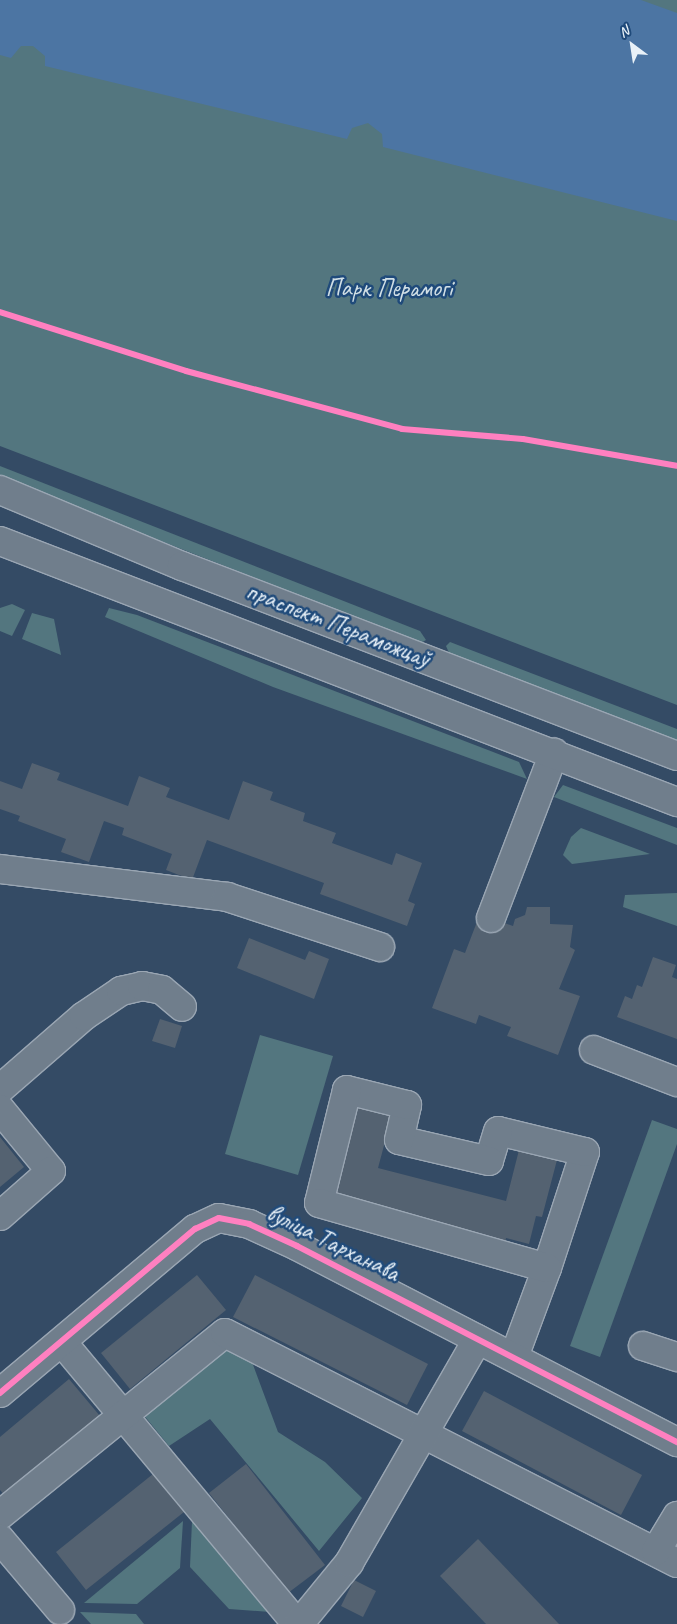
<!DOCTYPE html>
<html>
<head>
<meta charset="utf-8">
<style>
  body { margin:0 }
  #map { position:relative; width:677px; height:1624px; overflow:hidden; background:#344b65; font-family:Caveat,sans-serif }
  div>[style] { position:absolute }
  [style*='--x'] { left:calc(var(--x)*1px); top:calc(var(--y)*1px); width:calc(var(--w)*1px); rotate:calc(var(--a)*1deg) }
  .green>* { inset:0; background:#53767f }
  .water>* { inset:0; background:#4c75a3 }
  .building>* { inset:0; background:#546271 }
  .roads { filter:drop-shadow(1px 0 #9aa6b3) drop-shadow(-1px 0 #9aa6b3) drop-shadow(0 1px #9aa6b3) drop-shadow(0 -1px #9aa6b3) }
  .minor>* { height:28px; margin:-14px; padding:0 14px; transform-origin:14px; border-radius:14px; background:#707e8c }
  .major>* { height:28px; margin:-14px; padding:0 14px; transform-origin:14px; border-radius:14px; background:#707e8c }
  .cycleway>* { height:6px; margin:-3px; padding:0 3px; transform-origin:3px; border-radius:3px; background:#ff80c0 }
  span { translate:-50% -50%; white-space:nowrap; text-align:center; line-height:1.15; -webkit-text-stroke:5px #1f4a7a; paint-order:stroke }
  .park-label { font-size:25px; color:#d2e0e6 }
  .street-label { font-size:25px; color:#e8f1f8 }
  .north { position:absolute; left:607px; top:20px; width:50px; height:50px; -webkit-text-stroke:4px #1f4a7a; paint-order:stroke; rotate:329deg; font-size:14px; font-weight:700; line-height:20px; text-align:center; color:#e8f1f8 }
  .north::after { content:''; display:block; margin:auto; width:18px; height:22px; background:#e8f1f8; clip-path:polygon(50% 0,100% 100%,50% 72%,0 100%) }
</style>
</head>
<body>
<div id="map">
  <div class="green">
    <div style="clip-path:polygon(0 0,677px 0,677px 705px,0 446px)"></div>
    <div style="clip-path:polygon(0 466px,420px 631px,426px 640px,421px 643px,0 478px)"></div>
    <div style="clip-path:polygon(12px 604px,25px 610px,12px 636px,0 631px,0 608px)"></div>
    <div style="clip-path:polygon(109px 608px,137px 615px,519px 762px,527px 779px,273px 687px,105px 617px)"></div>
    <div style="clip-path:polygon(32px 613px,54px 619px,61px 655px,22px 639px)"></div>
    <div style="clip-path:polygon(450px 642px,677px 729px,677px 742px,450px 655px,446px 646px)"></div>
    <div style="clip-path:polygon(563px 785px,677px 828px,677px 845px,554px 797px)"></div>
    <div style="clip-path:polygon(581px 828px,650px 854px,572px 864px,563px 855px,571px 837px)"></div>
    <div style="clip-path:polygon(677px 893px,677px 926px,623px 907px,625px 895px)"></div>
    <div style="clip-path:polygon(260px 1035px,333px 1056px,298px 1175px,225px 1154px)"></div>
    <div style="clip-path:polygon(652px 1120px,677px 1129px,677px 1144px,600px 1357px,570px 1346px)"></div>
    <div style="clip-path:polygon(223px 1341px,249px 1354px,278px 1432px,325px 1462px,362px 1498px,319px 1551px,210px 1419px,169px 1446px,138px 1408px)"></div>
    <div style="clip-path:polygon(183px 1521px,180px 1568px,137px 1604px,84px 1603px)"></div>
    <div style="clip-path:polygon(192px 1521px,270px 1612px,229px 1609px,190px 1567px)"></div>
    <div style="clip-path:polygon(80px 1612px,136px 1614px,144px 1624px,91px 1624px)"></div>
  </div>
  <div class="water">
    <div style="clip-path:polygon(0 0,641px 0,677px 13px,677px 221px,383px 147px,382px 134px,368px 123px,352px 128px,347px 139px,45px 66px,45px 56px,33px 46px,21px 46px,11px 58px,0 55px)"></div>
  </div>
  <div class="building">
    <div style="clip-path:polygon(32px 763px,60px 773px,57px 780px,128px 806px,139px 776px,170px 788px,166px 797px,229px 820px,243px 781px,273px 792px,270px 800px,305px 813px,303px 821px,336px 833px,332px 843px,392px 865px,396px 853px,422px 863px,408px 901px,415px 904px,407px 926px,320px 894px,324px 883px,207px 840px,192px 880px,166px 870px,172px 854px,122px 835px,124px 828px,104px 821px,89px 862px,61px 852px,66px 839px,18px 821px,20px 816px,0 809px,0 781px,22px 789px)"></div>
    <div style="clip-path:polygon(527px 907px,550px 907px,550px 924px,573px 925px,570px 947px,575px 950px,559px 989px,580px 996px,558px 1055px,507px 1036px,511px 1027px,479px 1015px,476px 1024px,432px 1008px,454px 949px,465px 953px,480px 914px,513px 926px,515px 919px,525px 915px)"></div>
    <div style="clip-path:polygon(249px 938px,305px 960px,309px 951px,329px 959px,314px 999px,237px 968px)"></div>
    <div style="clip-path:polygon(653px 957px,676px 965px,672px 977px,677px 979px,677px 1039px,617px 1017px,625px 996px,632px 999px,637px 985px,642px 987px)"></div>
    <div style="clip-path:polygon(160px 1019px,182px 1026px,175px 1048px,152px 1041px)"></div>
    <div style="clip-path:polygon(354px 1102px,393px 1112px,378px 1168px,506px 1201px,519px 1150px,557px 1160px,542px 1217px,536px 1216px,529px 1244px,506px 1238px,505px 1243px,352px 1204px,353px 1197px,333px 1192px)"></div>
    <div style="clip-path:polygon(0 1137px,24px 1167px,0 1187px)"></div>
    <div style="clip-path:polygon(197px 1275px,226px 1310px,130px 1389px,101px 1353px)"></div>
    <div style="clip-path:polygon(255px 1275px,428px 1364px,407px 1405px,233px 1317px)"></div>
    <div style="clip-path:polygon(69px 1379px,100px 1416px,4px 1495px,0 1490px,0 1437px)"></div>
    <div style="clip-path:polygon(484px 1391px,642px 1475px,621px 1515px,462px 1431px)"></div>
    <div style="clip-path:polygon(246px 1464px,325px 1565px,288px 1593px,209px 1493px)"></div>
    <div style="clip-path:polygon(153px 1474px,184px 1512px,86px 1590px,56px 1552px)"></div>
    <div style="clip-path:polygon(478px 1539px,559px 1624px,486px 1624px,440px 1576px)"></div>
    <div style="clip-path:polygon(354px 1580px,376px 1591px,363px 1617px,341px 1606px)"></div>
  </div>
  <div class="roads">
    <div class="minor">
      <div style="--x:0;--y:869;--w:229;--a:7"></div>
      <div style="--x:227;--y:897;--w:161;--a:18.1"></div>
      <div style="--x:491;--y:918;--w:177;--a:-69.1"></div>
      <div style="--x:594;--y:1050;--w:89;--a:21.1"></div>
      <div style="--x:0;--y:1089;--w:111;--a:-41"></div>
      <div style="--x:84;--y:1016;--w:45;--a:-34"></div>
      <div style="--x:121;--y:991;--w:22;--a:-13"></div>
      <div style="--x:142;--y:986;--w:20;--a:11"></div>
      <div style="--x:162;--y:990;--w:26;--a:40"></div>
      <div style="--x:0;--y:1109;--w:80;--a:50.6"></div>
      <div style="--x:51;--y:1171;--w:68;--a:138.6"></div>
      <div style="--x:62;--y:1342;--w:367;--a:50.2"></div>
      <div style="--x:643;--y:1346;--w:36;--a:18"></div>
      <div style="--x:514;--y:1357;--w:95;--a:-69.7"></div>
      <div style="--x:547;--y:1268;--w:122;--a:-71.9"></div>
      <div style="--x:585;--y:1152;--w:89;--a:-166.4"></div>
      <div style="--x:498;--y:1131;--w:31;--a:107"></div>
      <div style="--x:489;--y:1161;--w:92;--a:-166.9"></div>
      <div style="--x:399;--y:1140;--w:36;--a:-77"></div>
      <div style="--x:407;--y:1105;--w:62;--a:-166"></div>
      <div style="--x:347;--y:1090;--w:116;--a:103.9"></div>
      <div style="--x:319;--y:1203;--w:237;--a:15.9"></div>
      <div style="--x:0;--y:1393;--w:255;--a:-40.1"></div>
      <div style="--x:195;--y:1229;--w:26;--a:-25"></div>
      <div style="--x:219;--y:1218;--w:31;--a:11"></div>
      <div style="--x:249;--y:1224;--w:53;--a:24.6"></div>
      <div style="--x:297;--y:1246;--w:428;--a:27.3"></div>
      <div style="--x:0;--y:1515;--w:289;--a:-39"></div>
      <div style="--x:225;--y:1333;--w:507;--a:26.97"></div>
      <div style="--x:0;--y:1539;--w:93;--a:49.8"></div>
      <div style="--x:656;--y:1551;--w:41;--a:-59"></div>
      <div style="--x:299;--y:1624;--w:79;--a:-50.7"></div>
      <div style="--x:349;--y:1563;--w:258;--a:-60.1"></div>
    </div>
    <div class="major">
      <div style="--x:0;--y:490;--w:197;--a:22.7"></div>
      <div style="--x:182;--y:566;--w:530;--a:21"></div>
      <div style="--x:0;--y:541;--w:726;--a:21.08"></div>
    </div>
  </div>
  <div class="cycleway">
    <div style="--x:0;--y:312;--w:195;--a:17.6"></div>
    <div style="--x:186;--y:371;--w:224;--a:15"></div>
    <div style="--x:402;--y:429;--w:121;--a:4.7"></div>
    <div style="--x:523;--y:439;--w:156;--a:9.9"></div>
    <div style="--x:0;--y:1393;--w:255;--a:-40.1"></div>
    <div style="--x:195;--y:1229;--w:26;--a:-25"></div>
    <div style="--x:219;--y:1218;--w:31;--a:11"></div>
    <div style="--x:249;--y:1224;--w:53;--a:24.6"></div>
    <div style="--x:297;--y:1246;--w:428;--a:27.3"></div>
  </div>
  <div class="park-label">
    <span style="left:389px;top:288px">Парк Перамогі</span>
  </div>
  <div class="street-label">
    <span style="left:338px;top:625px;rotate:21deg">праспект Пераможцаў</span>
    <span style="left:333px;top:1243px;rotate:26deg">вуліца Тарханава</span>
  </div>
  <div class="north">N</div>
</div>
</body>
</html>
